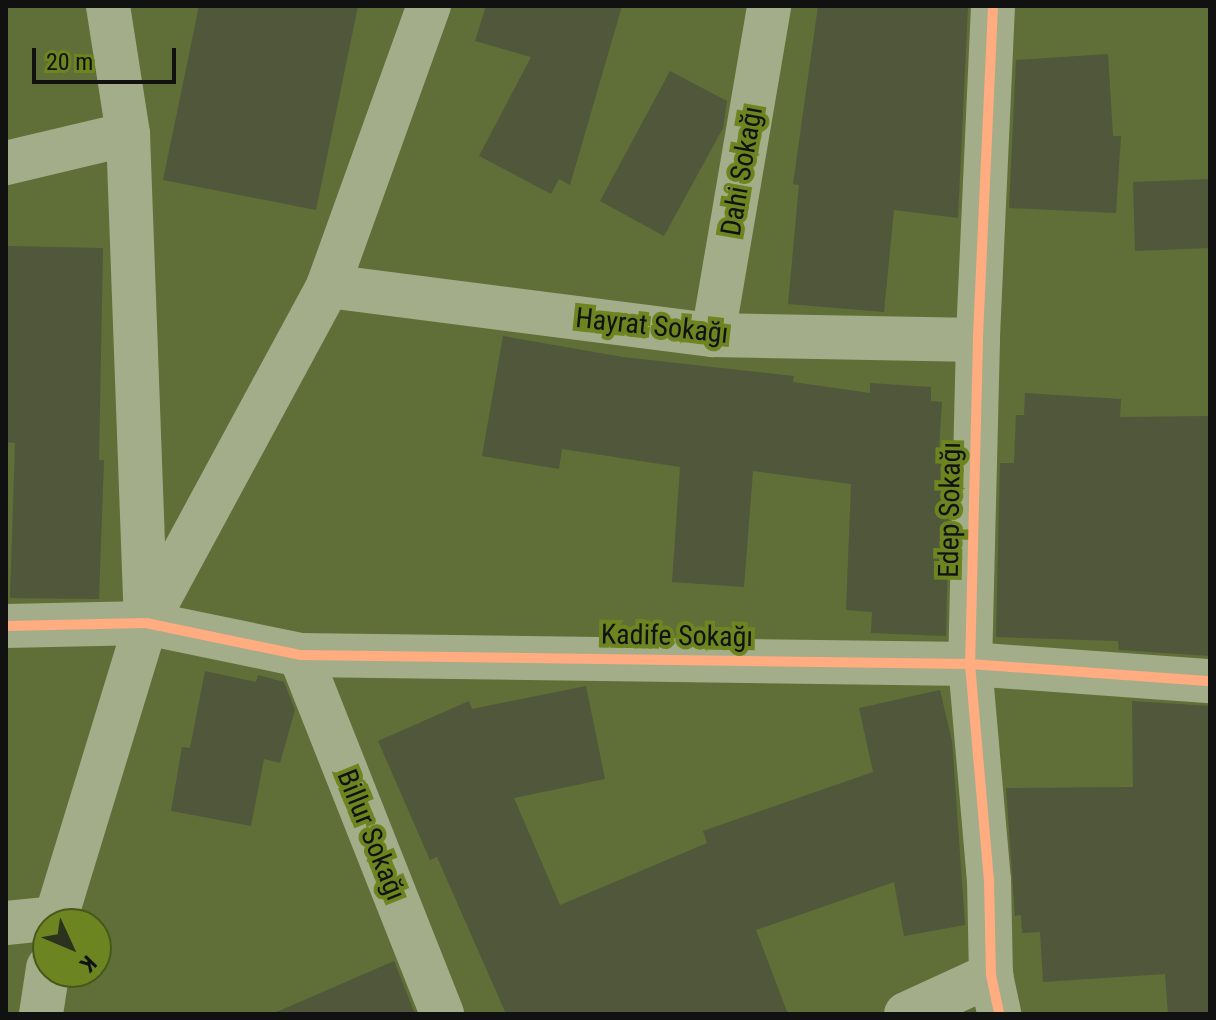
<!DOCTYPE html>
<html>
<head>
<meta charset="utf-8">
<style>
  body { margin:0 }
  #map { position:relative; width:1216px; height:1020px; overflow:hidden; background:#606e37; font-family:"Roboto Condensed",sans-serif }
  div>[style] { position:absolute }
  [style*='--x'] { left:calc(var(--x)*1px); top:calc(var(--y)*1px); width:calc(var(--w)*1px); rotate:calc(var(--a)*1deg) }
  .building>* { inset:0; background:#50573b }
  .minor>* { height:44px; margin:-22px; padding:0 22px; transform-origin:22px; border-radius:22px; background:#a4ad89 }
  .cycleway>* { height:10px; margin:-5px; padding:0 5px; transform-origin:5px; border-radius:5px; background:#ffac80 }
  span { translate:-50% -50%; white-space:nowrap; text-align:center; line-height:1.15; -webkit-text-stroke:8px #6c8520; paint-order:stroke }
  .street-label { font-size:28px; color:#111 }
  .frame { position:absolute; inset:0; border:8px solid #111; pointer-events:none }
  .north { position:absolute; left:32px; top:908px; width:80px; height:80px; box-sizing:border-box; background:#6c8520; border:2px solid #48571a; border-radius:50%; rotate:134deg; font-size:22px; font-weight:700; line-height:32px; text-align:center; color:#111 }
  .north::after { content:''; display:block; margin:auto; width:28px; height:36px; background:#2d321e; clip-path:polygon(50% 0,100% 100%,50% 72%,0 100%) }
  .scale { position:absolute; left:32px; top:48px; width:144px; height:36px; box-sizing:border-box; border:4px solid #111; border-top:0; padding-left:10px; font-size:24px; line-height:28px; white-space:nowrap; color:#111; -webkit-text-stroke:6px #6c8520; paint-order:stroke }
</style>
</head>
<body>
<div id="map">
  <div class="building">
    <div style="clip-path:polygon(199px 6px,358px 6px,316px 210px,163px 180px)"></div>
    <div style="clip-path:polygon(486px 6px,622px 6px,570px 185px,559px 179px,551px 194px,479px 156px,531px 57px,475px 41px)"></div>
    <div style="clip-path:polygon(818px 6px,968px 6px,958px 218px,894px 210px,884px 312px,788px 304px,799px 185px,793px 184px)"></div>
    <div style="clip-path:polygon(1108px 54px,1113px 136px,1121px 136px,1116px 213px,1009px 208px,1016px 60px)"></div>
    <div style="clip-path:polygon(670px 71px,727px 101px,723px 128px,664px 236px,600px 201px)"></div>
    <div style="clip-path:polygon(1210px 179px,1210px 248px,1135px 251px,1133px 182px)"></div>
    <div style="clip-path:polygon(6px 246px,103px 248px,99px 460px,104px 460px,99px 599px,10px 598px,15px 443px,6px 442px)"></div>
    <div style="clip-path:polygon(503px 336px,623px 357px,794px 376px,793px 382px,870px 393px,870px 383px,931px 387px,931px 401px,942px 402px,938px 464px,950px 464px,946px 636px,871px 633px,872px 612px,846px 610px,851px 484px,753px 471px,744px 587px,672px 582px,680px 467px,562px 449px,559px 469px,482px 456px)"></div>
    <div style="clip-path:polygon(1025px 393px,1121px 399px,1120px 417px,1210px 416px,1210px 656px,1119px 650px,1118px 641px,996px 637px,1000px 463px,1014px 463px,1016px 415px,1024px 415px)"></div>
    <div style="clip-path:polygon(205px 671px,256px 682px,258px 675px,284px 682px,295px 710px,280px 763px,264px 759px,251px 826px,171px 811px,182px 747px,190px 748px)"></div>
    <div style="clip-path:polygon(586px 686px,605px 779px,514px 798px,560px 905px,707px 843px,703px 831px,873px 772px,859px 708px,940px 690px,952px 741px,965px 925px,904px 936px,894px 882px,756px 930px,788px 1014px,506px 1014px,437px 857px,430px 860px,378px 741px,469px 701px,472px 709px)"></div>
    <div style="clip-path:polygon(1132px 701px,1210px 706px,1210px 1014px,1168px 1014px,1165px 974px,1043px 982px,1040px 932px,1022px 933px,1021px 915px,1015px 916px,1006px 788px,1133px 787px)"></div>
    <div style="clip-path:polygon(394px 961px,415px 1014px,272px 1014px)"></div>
  </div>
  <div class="minor">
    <div style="--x:108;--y:6;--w:130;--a:81.1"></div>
    <div style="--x:128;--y:134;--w:486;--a:87.9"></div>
    <div style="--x:993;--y:6;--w:334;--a:92.6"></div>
    <div style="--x:978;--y:340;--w:324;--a:91.4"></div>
    <div style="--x:970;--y:664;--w:217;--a:85"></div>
    <div style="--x:989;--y:880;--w:95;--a:88.8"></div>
    <div style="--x:991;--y:975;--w:40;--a:78"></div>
    <div style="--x:6;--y:163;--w:125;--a:-13.4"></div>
    <div style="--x:328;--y:286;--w:388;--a:7.3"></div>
    <div style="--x:713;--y:335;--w:265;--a:1.1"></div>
    <div style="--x:713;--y:335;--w:334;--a:-80.3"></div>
    <div style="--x:6;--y:626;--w:140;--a:-1.2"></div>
    <div style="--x:146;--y:623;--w:157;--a:11.7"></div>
    <div style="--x:300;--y:655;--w:670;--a:0.77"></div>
    <div style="--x:970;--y:664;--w:241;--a:4.1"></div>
    <div style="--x:300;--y:655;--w:386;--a:68.4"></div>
    <div style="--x:6;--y:923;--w:49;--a:-5.8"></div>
    <div style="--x:54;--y:924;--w:315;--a:-73"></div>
    <div style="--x:146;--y:623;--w:383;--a:-61.6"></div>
    <div style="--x:328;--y:286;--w:298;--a:-70.2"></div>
    <div style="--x:41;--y:1014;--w:47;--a:-81.3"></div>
    <div style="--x:906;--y:1014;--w:94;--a:-24.6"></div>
  </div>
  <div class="cycleway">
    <div style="--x:993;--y:6;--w:334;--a:92.6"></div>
    <div style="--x:978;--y:340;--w:324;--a:91.4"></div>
    <div style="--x:970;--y:664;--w:217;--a:85"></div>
    <div style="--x:989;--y:880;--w:95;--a:88.8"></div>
    <div style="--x:991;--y:975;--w:40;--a:78"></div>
    <div style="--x:6;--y:626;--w:140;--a:-1.2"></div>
    <div style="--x:146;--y:623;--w:157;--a:11.7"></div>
    <div style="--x:300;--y:655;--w:670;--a:0.77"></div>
    <div style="--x:970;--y:664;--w:241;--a:4.1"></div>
  </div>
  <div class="street-label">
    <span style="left:742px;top:171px;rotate:-80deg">Dahi Sokağı</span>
    <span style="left:652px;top:326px;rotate:6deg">Hayrat Sokağı</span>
    <span style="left:950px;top:510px;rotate:-89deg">Edep Sokağı</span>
    <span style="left:677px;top:636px;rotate:1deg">Kadife Sokağı</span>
    <span style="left:371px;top:835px;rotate:68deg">Billur Sokağı</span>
  </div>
  <div class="frame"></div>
  <div class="north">K</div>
  <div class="scale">20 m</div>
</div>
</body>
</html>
